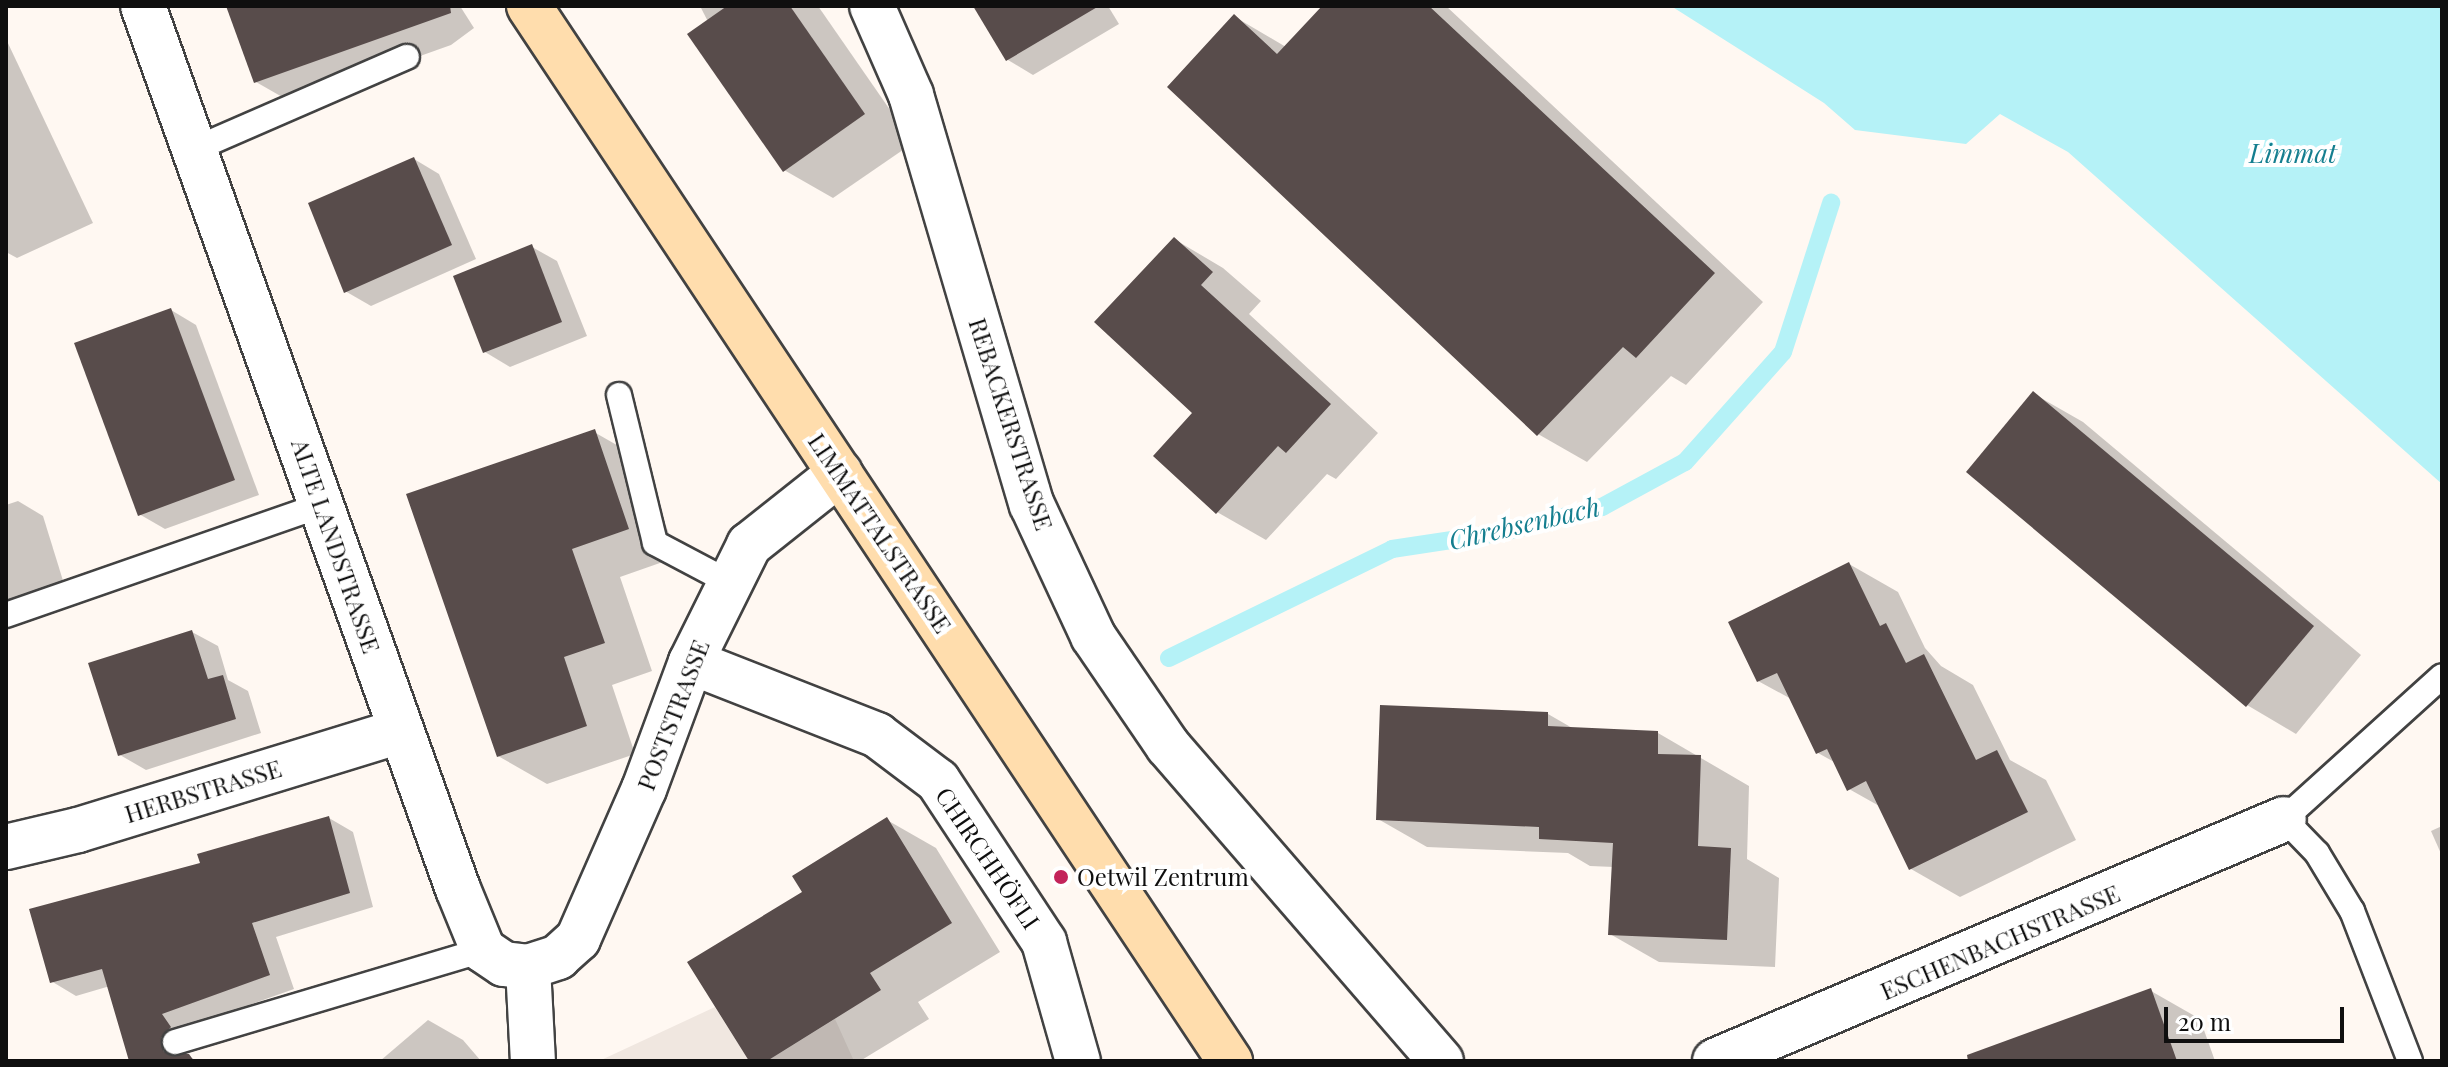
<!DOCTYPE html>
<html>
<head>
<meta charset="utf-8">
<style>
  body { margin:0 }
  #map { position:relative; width:2448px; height:1067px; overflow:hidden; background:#fff8f2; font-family:"Playfair Display",serif }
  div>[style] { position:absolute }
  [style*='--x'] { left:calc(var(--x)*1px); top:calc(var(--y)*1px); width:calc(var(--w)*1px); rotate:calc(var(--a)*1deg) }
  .plaza>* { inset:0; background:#f0e7e0 }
  .water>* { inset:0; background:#b5f2f7 }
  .shadow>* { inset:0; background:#0003 }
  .stream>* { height:18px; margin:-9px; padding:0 9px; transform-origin:9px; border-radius:9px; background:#b5f2f7 }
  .building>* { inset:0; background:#584c4b }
  .roads { filter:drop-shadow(2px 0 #424242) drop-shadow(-2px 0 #424242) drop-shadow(0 2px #424242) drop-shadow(0 -2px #424242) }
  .lane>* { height:24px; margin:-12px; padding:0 12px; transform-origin:12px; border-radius:12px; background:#fff }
  .street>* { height:44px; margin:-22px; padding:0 22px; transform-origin:22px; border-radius:22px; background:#fff }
  .secondary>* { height:44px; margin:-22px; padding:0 22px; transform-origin:22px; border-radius:22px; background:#ffddad }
  .dots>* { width:22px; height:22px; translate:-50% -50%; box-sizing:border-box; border:4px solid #fff; border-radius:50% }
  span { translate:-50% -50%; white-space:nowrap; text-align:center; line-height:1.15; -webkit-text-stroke:8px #fff; paint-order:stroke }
  .street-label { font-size:24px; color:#0f0f0f }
  .poi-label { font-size:24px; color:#0f0f0f }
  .left { translate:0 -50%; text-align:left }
  .water-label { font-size:26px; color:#147e8f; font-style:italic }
  .frame { position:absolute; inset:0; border:8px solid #0f0f0f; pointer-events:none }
  .scale { position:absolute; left:2164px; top:1007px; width:180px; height:36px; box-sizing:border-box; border:4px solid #0f0f0f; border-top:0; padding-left:10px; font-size:24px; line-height:28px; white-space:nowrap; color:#0f0f0f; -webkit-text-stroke:6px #fff; paint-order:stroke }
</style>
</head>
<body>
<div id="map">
  <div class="plaza">
    <div style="clip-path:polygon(715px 1007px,749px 1061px,599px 1061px)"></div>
    <div style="clip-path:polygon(835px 1019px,854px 1061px,767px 1061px)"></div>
  </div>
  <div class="water">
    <div style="clip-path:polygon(1671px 6px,2442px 6px,2442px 484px,2068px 152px,2000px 114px,1966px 144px,1855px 130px,1824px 103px)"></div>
  </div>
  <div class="shadow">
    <div style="clip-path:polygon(228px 6px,460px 6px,474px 28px,451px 45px,291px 102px,256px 82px)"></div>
    <div style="clip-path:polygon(700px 6px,818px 6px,913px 143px,833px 198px,784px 170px)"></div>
    <div style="clip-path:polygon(975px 6px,1108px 6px,1119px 24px,1033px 75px,1008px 60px)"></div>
    <div style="clip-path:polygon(1325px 6px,1446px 6px,1763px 302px,1686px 385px,1671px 376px,1587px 462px,1538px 434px,1235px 17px,1286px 47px)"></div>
    <div style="clip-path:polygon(6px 39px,93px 223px,17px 258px,6px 252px)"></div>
    <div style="clip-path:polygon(414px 159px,439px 174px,476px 259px,371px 306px,345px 291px)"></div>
    <div style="clip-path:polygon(1174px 239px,1223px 268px,1261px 301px,1249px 314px,1378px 433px,1336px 479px,1327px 474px,1266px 540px,1217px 512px,1195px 413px)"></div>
    <div style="clip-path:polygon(532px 247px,557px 261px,587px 336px,510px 367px,485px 352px)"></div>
    <div style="clip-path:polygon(171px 310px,196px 325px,259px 495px,165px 529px,139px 514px)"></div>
    <div style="clip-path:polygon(2034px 394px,2083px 422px,2361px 655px,2296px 734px,2247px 705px)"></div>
    <div style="clip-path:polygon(594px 432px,643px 460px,677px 557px,620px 577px,652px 671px,612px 685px,635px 754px,547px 784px,498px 756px)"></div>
    <div style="clip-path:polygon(18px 501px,43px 516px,69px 600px,6px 622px,6px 505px)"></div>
    <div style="clip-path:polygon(1849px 564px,1898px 592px,1925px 648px,1941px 666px,1973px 685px,2010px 760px,2046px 780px,2076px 840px,1960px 897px,1911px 869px,1881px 807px,1849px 789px,1836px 763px,1818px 753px,1793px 700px,1758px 681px)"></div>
    <div style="clip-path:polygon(192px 632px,218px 646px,228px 680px,248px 691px,261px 733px,146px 770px,120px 755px)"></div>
    <div style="clip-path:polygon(1548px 714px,1574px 729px,1658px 733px,1749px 786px,1747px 859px,1779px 878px,1775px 967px,1659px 962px,1610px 934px,1614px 867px,1590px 866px,1568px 853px,1427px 847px,1378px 819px)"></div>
    <div style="clip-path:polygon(329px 818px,353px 832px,373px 907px,276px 937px,294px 989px,185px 1028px,195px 1042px,185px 1055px,198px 1061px,131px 1061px,110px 986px,76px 996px,51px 981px,203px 865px)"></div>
    <div style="clip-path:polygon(887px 820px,936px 848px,1000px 952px,918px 1002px,929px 1019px,860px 1061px,751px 1061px,805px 892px)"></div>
    <div style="clip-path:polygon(2442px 826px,2442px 856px,2431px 831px)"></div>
    <div style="clip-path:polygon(2151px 991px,2200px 1019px,2215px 1061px,1989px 1061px)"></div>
    <div style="clip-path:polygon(428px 1020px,463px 1040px,481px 1061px,380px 1061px)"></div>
  </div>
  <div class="stream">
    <div style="--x:1169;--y:658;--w:248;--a:-26"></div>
    <div style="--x:1392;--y:549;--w:113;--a:-8.6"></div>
    <div style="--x:1504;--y:532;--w:101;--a:-14.3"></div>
    <div style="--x:1602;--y:507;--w:94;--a:-28.5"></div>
    <div style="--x:1685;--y:462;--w:147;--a:-48.3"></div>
    <div style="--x:1783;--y:352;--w:157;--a:-72.1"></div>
  </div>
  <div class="building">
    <div style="clip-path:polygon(226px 6px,450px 6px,451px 13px,254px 83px)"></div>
    <div style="clip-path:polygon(727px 6px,790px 6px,865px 114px,783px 172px,687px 34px)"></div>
    <div style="clip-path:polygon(973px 6px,1099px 6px,1006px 61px)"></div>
    <div style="clip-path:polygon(1322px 6px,1429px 6px,1715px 273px,1636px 358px,1623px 347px,1537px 436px,1167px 87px,1234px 14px,1277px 54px)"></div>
    <div style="clip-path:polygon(414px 157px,452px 245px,344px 293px,308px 203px)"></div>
    <div style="clip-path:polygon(1174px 237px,1213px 272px,1201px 285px,1331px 404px,1286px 453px,1278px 446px,1216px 514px,1153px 456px,1192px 413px,1094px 322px)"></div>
    <div style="clip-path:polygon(532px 244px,562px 322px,483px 353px,453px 276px)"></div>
    <div style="clip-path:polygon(171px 308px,235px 480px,138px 516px,74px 343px)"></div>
    <div style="clip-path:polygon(2033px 391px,2314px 626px,2246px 707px,1966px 472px)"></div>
    <div style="clip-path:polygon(595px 429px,629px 529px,572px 549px,605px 643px,564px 657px,587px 726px,497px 757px,406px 494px)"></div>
    <div style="clip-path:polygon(1849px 562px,1880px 626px,1886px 623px,1906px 663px,1924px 654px,1976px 760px,1997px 750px,2028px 812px,1909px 870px,1866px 781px,1847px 791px,1827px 749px,1816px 754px,1777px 673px,1757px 682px,1728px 622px)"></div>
    <div style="clip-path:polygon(192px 630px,208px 679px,223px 675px,236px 719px,118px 756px,88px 663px)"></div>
    <div style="clip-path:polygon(1380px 705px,1548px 712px,1548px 726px,1658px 731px,1658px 754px,1701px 755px,1698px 846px,1731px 848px,1727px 940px,1608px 935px,1613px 843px,1539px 839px,1539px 827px,1376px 820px)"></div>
    <div style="clip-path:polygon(329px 816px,350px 893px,252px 923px,270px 975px,162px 1014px,171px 1027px,161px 1038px,164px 1052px,189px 1054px,194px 1061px,129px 1061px,102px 969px,50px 983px,29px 909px,200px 863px,197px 854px)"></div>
    <div style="clip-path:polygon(887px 817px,952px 923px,870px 973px,881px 990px,767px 1061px,749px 1061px,687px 962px,802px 892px,792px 876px)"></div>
    <div style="clip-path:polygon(2151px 988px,2177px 1061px,1968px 1061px,1967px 1055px)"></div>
  </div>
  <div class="roads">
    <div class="lane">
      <div style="--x:195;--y:149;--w:231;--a:-23.5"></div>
      <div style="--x:619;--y:395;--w:152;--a:76.3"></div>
      <div style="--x:655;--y:543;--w:84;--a:27.8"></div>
      <div style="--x:6;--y:615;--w:335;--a:-19.2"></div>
      <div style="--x:175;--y:1042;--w:321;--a:-16.6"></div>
      <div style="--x:2410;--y:1061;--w:161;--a:-111.1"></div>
      <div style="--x:2352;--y:911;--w:68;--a:-121.1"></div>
      <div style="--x:2317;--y:853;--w:47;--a:-134.1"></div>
      <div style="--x:2284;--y:819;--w:213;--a:-42.1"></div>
    </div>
    <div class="street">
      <div style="--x:143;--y:6;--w:938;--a:70.37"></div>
      <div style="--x:458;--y:889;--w:66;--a:67.7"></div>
      <div style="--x:483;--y:950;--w:25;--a:34"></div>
      <div style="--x:504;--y:964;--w:24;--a:7"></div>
      <div style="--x:528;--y:967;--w:32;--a:-18"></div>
      <div style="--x:558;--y:957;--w:27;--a:-42"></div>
      <div style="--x:578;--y:939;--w:164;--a:-66.3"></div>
      <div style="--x:644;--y:789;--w:135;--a:-69.7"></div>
      <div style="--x:691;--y:662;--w:131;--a:-63.6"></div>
      <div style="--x:749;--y:545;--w:116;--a:-38.4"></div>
      <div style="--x:872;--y:6;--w:97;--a:66.3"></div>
      <div style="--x:911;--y:95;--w:427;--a:73.6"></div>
      <div style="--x:1032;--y:505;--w:145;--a:65"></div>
      <div style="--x:1093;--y:636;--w:133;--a:55.7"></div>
      <div style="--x:1168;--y:746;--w:417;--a:49.1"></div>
      <div style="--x:691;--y:662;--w:200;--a:21.4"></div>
      <div style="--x:877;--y:735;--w:76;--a:37"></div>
      <div style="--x:938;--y:781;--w:193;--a:56.6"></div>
      <div style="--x:1044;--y:942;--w:124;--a:74.1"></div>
      <div style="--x:6;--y:847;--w:74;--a:-13.3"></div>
      <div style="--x:78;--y:830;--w:337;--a:-17.1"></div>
      <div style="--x:528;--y:967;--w:94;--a:87"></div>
      <div style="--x:1715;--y:1061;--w:618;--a:-23.04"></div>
    </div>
    <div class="secondary">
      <div style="--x:529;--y:6;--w:1267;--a:56.4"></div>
    </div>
  </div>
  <div class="dots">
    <div style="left:1061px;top:877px;background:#c3245b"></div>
  </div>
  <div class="street-label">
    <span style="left:1011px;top:424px;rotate:72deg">REBACKERSTRASSE</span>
    <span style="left:880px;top:533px;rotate:56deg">LIMMATTALSTRASSE</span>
    <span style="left:336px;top:546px;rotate:71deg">ALTE LANDSTRASSE</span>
    <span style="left:673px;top:715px;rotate:-69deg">POSTSTRASSE</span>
    <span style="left:203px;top:791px;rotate:-17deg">HERBSTRASSE</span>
    <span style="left:988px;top:858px;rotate:56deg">CHIRCHHÖFLI</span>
    <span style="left:2000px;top:942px;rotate:-23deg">ESCHENBACHSTRASSE</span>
  </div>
  <div class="poi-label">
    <span class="left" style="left:1077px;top:877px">Oetwil Zentrum</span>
  </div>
  <div class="water-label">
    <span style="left:2293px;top:153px">Limmat</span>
    <span style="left:1524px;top:523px;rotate:-13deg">Chrebsenbach</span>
  </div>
  <div class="frame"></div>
  <div class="scale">20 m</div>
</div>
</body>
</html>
